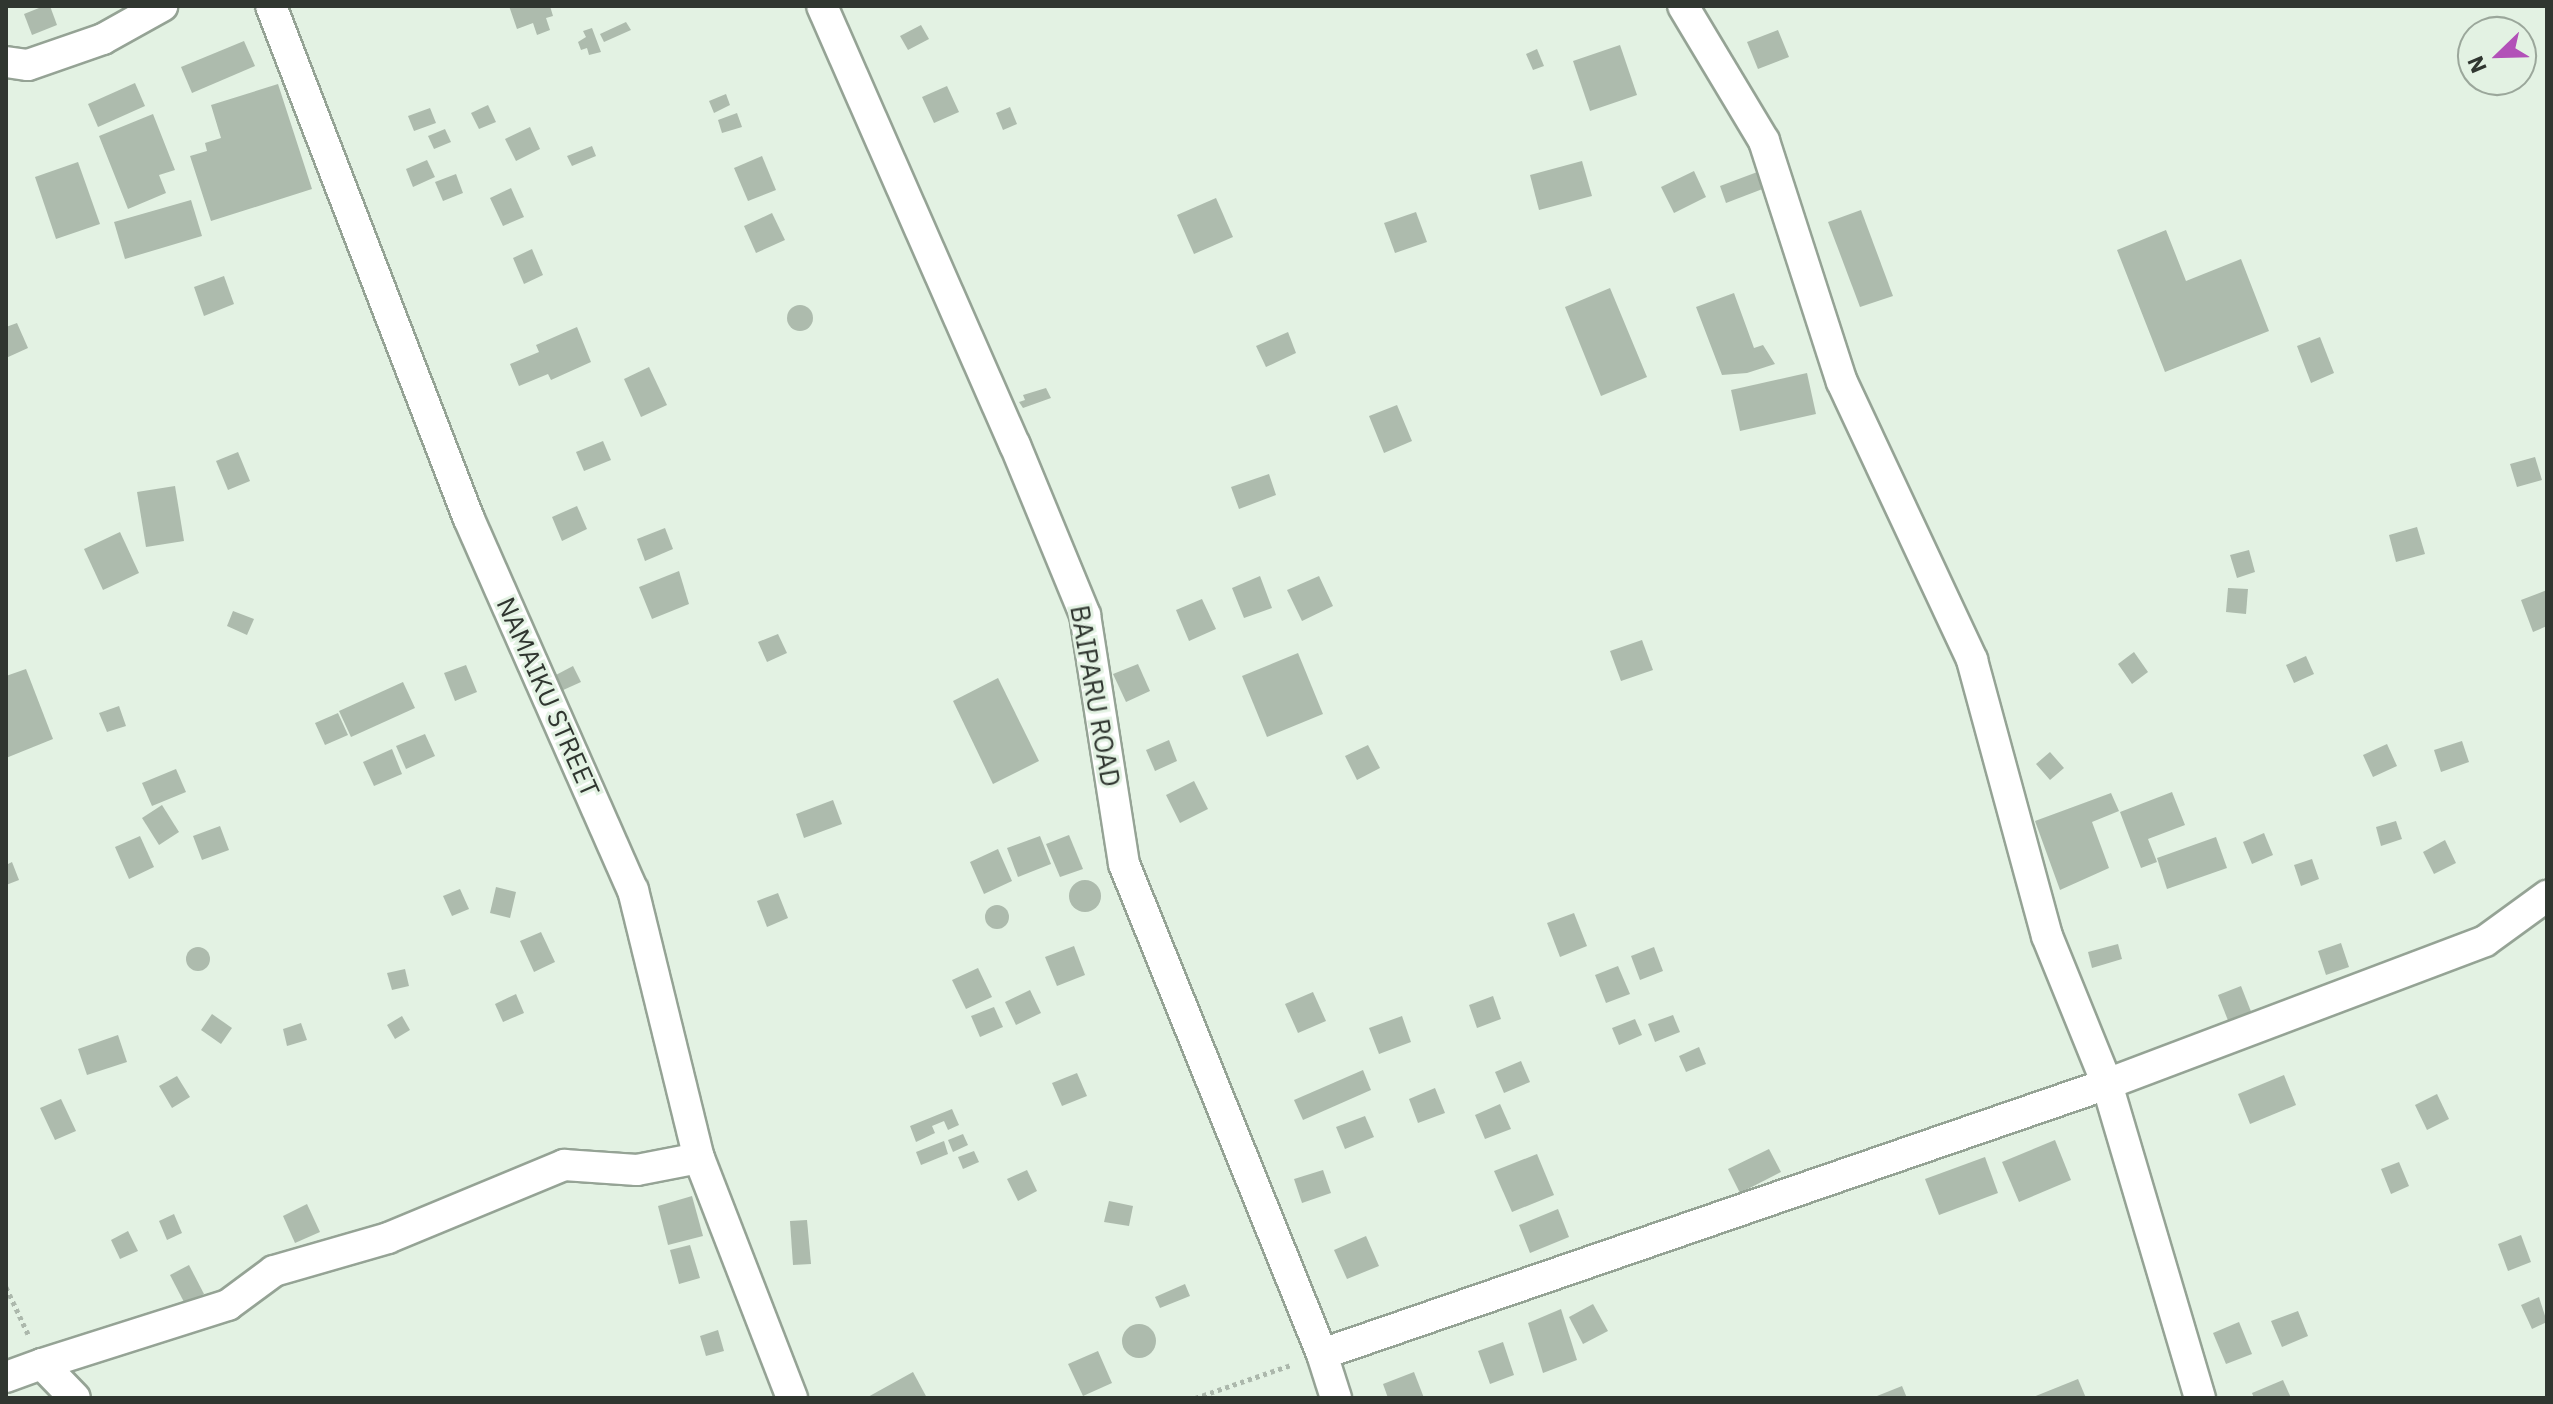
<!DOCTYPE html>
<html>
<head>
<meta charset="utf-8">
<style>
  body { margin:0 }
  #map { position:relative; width:2553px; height:1404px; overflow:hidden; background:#e3f2e3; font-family:"IBM Plex Sans",sans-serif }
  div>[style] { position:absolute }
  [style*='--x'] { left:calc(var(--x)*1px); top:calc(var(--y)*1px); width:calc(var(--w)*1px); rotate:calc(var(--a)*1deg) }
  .building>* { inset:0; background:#adbbad }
  .round { border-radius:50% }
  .path>* { height:5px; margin-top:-2.5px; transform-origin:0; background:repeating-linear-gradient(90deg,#acb8ac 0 4px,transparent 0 8px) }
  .roads { filter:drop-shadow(2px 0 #95a395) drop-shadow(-2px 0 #95a395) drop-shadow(0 2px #95a395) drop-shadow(0 -2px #95a395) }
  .street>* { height:30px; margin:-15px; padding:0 15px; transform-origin:15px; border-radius:15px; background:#fff }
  span { translate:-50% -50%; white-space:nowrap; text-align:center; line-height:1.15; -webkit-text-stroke:6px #e3f2e3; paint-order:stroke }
  .street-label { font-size:26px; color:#303630 }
  .frame { position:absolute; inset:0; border:8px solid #303630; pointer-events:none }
  .north { position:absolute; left:2457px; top:16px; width:80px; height:80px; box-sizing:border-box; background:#e3f2e3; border:2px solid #9ba79b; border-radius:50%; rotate:247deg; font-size:22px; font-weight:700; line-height:32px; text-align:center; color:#303630 }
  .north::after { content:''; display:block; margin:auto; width:28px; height:36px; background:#b251b8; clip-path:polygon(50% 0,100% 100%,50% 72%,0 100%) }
</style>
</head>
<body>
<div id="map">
  <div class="building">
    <div style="clip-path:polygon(44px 6px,50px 6px,57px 25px,32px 35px,24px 14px)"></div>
    <div style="clip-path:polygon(509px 6px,550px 6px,553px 16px,546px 18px,550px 30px,537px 35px,533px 23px,517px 29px)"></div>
    <div style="clip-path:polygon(626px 22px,631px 30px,604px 42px,600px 34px)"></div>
    <div style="clip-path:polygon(921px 25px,929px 39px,908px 50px,900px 36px)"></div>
    <div style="clip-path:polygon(592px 28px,601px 52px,589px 55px,587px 48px,581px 50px,578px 42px,586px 37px,583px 31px)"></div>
    <div style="clip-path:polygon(1778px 30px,1789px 57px,1758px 69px,1747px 42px)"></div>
    <div style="clip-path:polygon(244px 41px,255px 66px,192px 93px,181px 67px)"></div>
    <div style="clip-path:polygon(1620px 45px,1637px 95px,1590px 111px,1573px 61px)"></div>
    <div style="clip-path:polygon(1537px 49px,1544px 66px,1533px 70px,1526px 54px)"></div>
    <div style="clip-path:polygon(135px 83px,145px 106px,98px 127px,88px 104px)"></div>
    <div style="clip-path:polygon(278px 84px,312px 189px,211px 221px,190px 156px,207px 151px,205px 143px,221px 138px,211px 105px)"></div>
    <div style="clip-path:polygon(947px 86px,959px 112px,934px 123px,922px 97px)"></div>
    <div style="clip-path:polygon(726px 94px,730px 105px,714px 113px,709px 101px)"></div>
    <div style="clip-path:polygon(488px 105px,496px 122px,479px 129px,471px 113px)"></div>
    <div style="clip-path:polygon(1010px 107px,1017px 124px,1003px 130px,996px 113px)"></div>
    <div style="clip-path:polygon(430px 108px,436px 123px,414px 131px,408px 116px)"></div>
    <div style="clip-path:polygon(737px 113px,742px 127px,722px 133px,718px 120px)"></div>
    <div style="clip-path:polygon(153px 114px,175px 170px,159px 175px,166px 193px,128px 209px,99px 136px)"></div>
    <div style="clip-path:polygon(530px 127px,540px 149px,516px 161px,505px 139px)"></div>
    <div style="clip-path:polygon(445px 129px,451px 142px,434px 149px,428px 136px)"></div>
    <div style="clip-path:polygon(592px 146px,596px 156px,572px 166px,567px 156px)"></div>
    <div style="clip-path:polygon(762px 156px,776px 190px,748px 201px,734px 168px)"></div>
    <div style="clip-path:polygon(427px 160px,435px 177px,413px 187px,406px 169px)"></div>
    <div style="clip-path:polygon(1582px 161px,1592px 196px,1539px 210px,1530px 175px)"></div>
    <div style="clip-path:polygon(78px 162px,100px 224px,56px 239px,35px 177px)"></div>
    <div style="clip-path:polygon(1768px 168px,1773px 185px,1726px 203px,1720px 186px)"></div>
    <div style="clip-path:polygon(1694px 171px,1706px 197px,1674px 213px,1661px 187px)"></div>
    <div style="clip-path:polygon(456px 174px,463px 193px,443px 201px,435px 182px)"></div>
    <div style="clip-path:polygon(511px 188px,524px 217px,503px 226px,490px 198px)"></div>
    <div style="clip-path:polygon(1216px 198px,1233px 237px,1194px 254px,1177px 215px)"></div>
    <div style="clip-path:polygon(191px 200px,202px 236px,125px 259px,114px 222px)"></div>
    <div style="clip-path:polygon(1861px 210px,1893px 296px,1860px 307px,1828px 222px)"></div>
    <div style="clip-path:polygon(1416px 212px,1427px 242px,1395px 253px,1384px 223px)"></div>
    <div style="clip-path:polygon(772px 213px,785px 240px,756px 253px,744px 226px)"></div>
    <div style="clip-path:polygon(2166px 230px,2186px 281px,2241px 259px,2269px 331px,2165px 372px,2117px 250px)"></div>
    <div style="clip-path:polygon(532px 249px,543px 275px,524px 284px,513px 258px)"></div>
    <div style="clip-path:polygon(224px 276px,234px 304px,204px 316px,194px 287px)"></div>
    <div style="clip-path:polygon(1610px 288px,1647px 377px,1601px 396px,1565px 307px)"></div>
    <div style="clip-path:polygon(1734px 293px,1754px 348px,1763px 345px,1775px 364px,1747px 373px,1722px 375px,1696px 307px)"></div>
    <div class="round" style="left:787px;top:305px;width:26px;height:26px"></div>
    <div style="clip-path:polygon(17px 323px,28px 348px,6px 358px,6px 327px)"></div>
    <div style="clip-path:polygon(577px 327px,591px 362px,551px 380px,548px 374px,519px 386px,510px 364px,539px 352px,536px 345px)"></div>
    <div style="clip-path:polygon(1288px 332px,1296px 353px,1266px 367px,1256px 346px)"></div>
    <div style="clip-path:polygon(2320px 337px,2334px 373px,2311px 383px,2297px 346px)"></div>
    <div style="clip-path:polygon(649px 367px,667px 405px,641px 417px,624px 379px)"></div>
    <div style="clip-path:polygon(1807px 373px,1816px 414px,1740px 431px,1731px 390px)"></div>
    <div style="clip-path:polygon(1046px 388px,1051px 398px,1023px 408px,1019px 402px,1025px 400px,1023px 395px)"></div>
    <div style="clip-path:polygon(1397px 405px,1412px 441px,1384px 453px,1369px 416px)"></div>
    <div style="clip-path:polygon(603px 441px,611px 460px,584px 471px,576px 452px)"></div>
    <div style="clip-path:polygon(238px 452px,250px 481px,228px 490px,216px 461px)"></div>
    <div style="clip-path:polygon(2535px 457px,2542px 480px,2517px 487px,2510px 464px)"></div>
    <div style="clip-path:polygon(1269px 474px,1276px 495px,1239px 509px,1231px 487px)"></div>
    <div style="clip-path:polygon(175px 486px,184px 541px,146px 547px,137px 492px)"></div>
    <div style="clip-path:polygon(577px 506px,587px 529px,562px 541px,552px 517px)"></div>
    <div style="clip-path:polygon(2417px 527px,2425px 554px,2396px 562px,2389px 535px)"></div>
    <div style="clip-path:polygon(665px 528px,673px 549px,645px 561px,637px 539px)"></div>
    <div style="clip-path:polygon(120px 532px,139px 573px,103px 590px,84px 549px)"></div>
    <div style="clip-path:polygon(2249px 550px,2255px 572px,2237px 578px,2230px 555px)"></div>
    <div style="clip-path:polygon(679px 571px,689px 604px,652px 619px,639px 587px)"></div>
    <div style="clip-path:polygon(1260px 576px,1272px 608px,1244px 618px,1232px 588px)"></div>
    <div style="clip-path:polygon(1319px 576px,1333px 606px,1302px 621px,1287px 590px)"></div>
    <div style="clip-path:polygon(2228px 588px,2248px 589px,2246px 614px,2226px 612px)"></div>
    <div style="clip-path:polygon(2547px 590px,2547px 626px,2533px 632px,2521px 600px)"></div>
    <div style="clip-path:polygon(1202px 599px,1216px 629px,1189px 641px,1176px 610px)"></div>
    <div style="clip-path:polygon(233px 611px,254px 619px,247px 635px,227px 626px)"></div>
    <div style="clip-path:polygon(778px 634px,787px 653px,767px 662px,758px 642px)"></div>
    <div style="clip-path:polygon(1642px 640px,1653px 670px,1621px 681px,1610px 651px)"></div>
    <div style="clip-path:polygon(2134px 652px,2148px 672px,2132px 684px,2118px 664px)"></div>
    <div style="clip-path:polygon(1298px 653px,1323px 714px,1267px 737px,1242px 676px)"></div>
    <div style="clip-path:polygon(2306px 656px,2314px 674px,2294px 683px,2286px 665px)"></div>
    <div style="clip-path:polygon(1138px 664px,1150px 691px,1126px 702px,1113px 674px)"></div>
    <div style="clip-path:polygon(466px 665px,477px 692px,455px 701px,444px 673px)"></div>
    <div style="clip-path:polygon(573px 666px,581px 682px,561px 691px,554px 676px)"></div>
    <div style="clip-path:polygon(26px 669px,53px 739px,6px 758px,6px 676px)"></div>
    <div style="clip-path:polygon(998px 678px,1039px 761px,993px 784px,953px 701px)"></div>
    <div style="clip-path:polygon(403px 682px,415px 708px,351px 737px,339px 711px)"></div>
    <div style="clip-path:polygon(119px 706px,126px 726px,107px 732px,99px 713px)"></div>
    <div style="clip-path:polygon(338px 713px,348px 735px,325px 745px,315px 723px)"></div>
    <div style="clip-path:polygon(425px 734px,435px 756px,406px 769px,396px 746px)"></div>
    <div style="clip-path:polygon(1169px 740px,1177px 761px,1155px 771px,1146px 750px)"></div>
    <div style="clip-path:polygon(2462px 741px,2469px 762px,2441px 772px,2434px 750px)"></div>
    <div style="clip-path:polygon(2387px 744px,2397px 766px,2373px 777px,2363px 755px)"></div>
    <div style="clip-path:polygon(1368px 745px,1380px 768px,1357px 780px,1345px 756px)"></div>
    <div style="clip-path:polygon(392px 749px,402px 774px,374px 786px,363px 762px)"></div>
    <div style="clip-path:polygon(2050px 752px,2064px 768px,2050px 780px,2036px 764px)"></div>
    <div style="clip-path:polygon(176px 769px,186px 792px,152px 806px,142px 783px)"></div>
    <div style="clip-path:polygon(1194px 781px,1208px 809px,1180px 823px,1166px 795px)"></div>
    <div style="clip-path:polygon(2172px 792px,2185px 825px,2148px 839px,2157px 862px,2141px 868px,2120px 812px)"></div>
    <div style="clip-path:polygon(2111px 793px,2119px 811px,2092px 822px,2109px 868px,2060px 890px,2035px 821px)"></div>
    <div style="clip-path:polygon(833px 800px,842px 824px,804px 838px,796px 814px)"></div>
    <div style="clip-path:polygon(162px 805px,179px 832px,159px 845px,142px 818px)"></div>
    <div style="clip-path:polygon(2396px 821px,2402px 839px,2381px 846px,2376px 827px)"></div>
    <div style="clip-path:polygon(220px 826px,229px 850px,202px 860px,193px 836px)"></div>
    <div style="clip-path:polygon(2264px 833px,2273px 855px,2252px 864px,2243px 842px)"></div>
    <div style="clip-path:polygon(1069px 835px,1083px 869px,1060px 877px,1046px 844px)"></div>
    <div style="clip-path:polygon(140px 836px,154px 867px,129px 879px,115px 847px)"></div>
    <div style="clip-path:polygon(1040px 836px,1051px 864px,1018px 877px,1007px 848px)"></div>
    <div style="clip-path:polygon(2216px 837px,2227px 868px,2167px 889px,2157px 858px)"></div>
    <div style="clip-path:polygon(2445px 840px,2456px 863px,2434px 874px,2423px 852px)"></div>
    <div style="clip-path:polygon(998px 849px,1012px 881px,984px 894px,970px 862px)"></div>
    <div style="clip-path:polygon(2312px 859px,2319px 879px,2301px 886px,2294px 865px)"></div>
    <div style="clip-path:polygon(12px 862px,19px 880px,6px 885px,6px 865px)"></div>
    <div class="round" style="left:1069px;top:880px;width:32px;height:32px"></div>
    <div style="clip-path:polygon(496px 887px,516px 892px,510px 918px,490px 913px)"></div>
    <div style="clip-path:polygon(460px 889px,469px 909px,452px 916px,443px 896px)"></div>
    <div style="clip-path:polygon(778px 893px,788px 918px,767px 927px,757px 901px)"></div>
    <div class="round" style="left:985px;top:905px;width:24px;height:24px"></div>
    <div style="clip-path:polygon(1574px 913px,1587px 946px,1560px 957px,1547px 923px)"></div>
    <div style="clip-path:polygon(541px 932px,555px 962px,534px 972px,520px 941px)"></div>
    <div style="clip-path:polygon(2341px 943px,2349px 967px,2326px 975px,2318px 951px)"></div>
    <div style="clip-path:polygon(2118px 944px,2122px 959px,2092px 968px,2088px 952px)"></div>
    <div style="clip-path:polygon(1074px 946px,1085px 975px,1057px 986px,1045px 957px)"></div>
    <div style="clip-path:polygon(1654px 947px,1663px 971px,1640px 980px,1631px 956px)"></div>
    <div class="round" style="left:186px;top:947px;width:24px;height:24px"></div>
    <div style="clip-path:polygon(1618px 966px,1630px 994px,1606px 1003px,1595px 975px)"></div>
    <div style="clip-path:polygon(978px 968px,992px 997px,966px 1009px,952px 980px)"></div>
    <div style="clip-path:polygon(405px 969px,409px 986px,392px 990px,387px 973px)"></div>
    <div style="clip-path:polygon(2241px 986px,2252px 1014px,2229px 1023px,2218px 995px)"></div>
    <div style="clip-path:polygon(1030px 990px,1041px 1013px,1016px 1025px,1005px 1002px)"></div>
    <div style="clip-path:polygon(1313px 992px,1326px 1021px,1298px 1033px,1285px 1004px)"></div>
    <div style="clip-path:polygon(516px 994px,524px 1013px,503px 1022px,495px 1004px)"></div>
    <div style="clip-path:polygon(1493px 996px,1501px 1019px,1477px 1028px,1469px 1005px)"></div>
    <div style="clip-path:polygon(994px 1007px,1003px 1027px,980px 1037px,971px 1016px)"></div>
    <div style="clip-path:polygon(212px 1014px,232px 1028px,221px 1044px,201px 1030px)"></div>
    <div style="clip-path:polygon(1673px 1015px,1680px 1032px,1655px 1042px,1648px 1024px)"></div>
    <div style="clip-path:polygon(402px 1016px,410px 1030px,395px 1039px,387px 1025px)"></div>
    <div style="clip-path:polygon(1402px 1016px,1411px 1042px,1379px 1054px,1369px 1028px)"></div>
    <div style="clip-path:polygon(1635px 1019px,1642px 1035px,1619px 1045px,1612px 1028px)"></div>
    <div style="clip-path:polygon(301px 1023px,307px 1040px,287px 1046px,283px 1029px)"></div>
    <div style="clip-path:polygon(118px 1035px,127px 1062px,87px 1075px,78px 1049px)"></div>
    <div style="clip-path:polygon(1699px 1047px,1706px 1064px,1686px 1072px,1679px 1056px)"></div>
    <div style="clip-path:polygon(1521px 1061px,1530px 1082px,1504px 1093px,1495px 1072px)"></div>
    <div style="clip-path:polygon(1363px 1070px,1371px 1090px,1303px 1120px,1294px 1100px)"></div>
    <div style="clip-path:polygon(1077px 1073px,1087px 1096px,1062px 1106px,1052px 1083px)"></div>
    <div style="clip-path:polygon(2284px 1075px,2296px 1105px,2250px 1124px,2238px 1094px)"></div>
    <div style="clip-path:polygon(177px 1076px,190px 1097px,172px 1108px,159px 1086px)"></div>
    <div style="clip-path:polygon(1435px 1088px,1445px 1113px,1418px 1123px,1409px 1099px)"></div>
    <div style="clip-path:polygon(2437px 1094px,2449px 1119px,2427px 1130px,2415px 1105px)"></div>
    <div style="clip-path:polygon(61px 1099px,76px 1131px,55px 1140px,40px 1108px)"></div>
    <div style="clip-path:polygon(1500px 1104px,1511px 1129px,1485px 1139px,1475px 1115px)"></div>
    <div style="clip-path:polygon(952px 1109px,959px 1125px,948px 1130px,944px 1121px,932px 1126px,935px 1133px,916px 1142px,910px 1126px)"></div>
    <div style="clip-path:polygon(1365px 1116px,1374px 1137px,1345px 1149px,1336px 1127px)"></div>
    <div style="clip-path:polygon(963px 1134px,968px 1145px,953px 1152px,948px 1140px)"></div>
    <div style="clip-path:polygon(2055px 1140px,2071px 1180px,2019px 1202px,2002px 1162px)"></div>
    <div style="clip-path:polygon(944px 1141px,948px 1154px,921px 1165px,916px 1152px)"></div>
    <div style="clip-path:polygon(1769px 1149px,1781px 1172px,1740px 1193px,1728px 1169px)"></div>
    <div style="clip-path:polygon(974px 1151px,979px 1162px,963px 1169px,958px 1157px)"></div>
    <div style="clip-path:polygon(1537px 1154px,1554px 1195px,1512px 1212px,1494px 1171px)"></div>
    <div style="clip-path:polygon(1985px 1157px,1998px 1193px,1939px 1215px,1925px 1179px)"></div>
    <div style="clip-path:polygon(2399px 1162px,2409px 1186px,2391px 1194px,2381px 1169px)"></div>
    <div style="clip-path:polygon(1027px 1170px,1037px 1191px,1018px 1201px,1007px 1179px)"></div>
    <div style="clip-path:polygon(1323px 1170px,1331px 1193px,1302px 1203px,1294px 1179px)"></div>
    <div style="clip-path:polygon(692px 1196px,703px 1236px,668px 1245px,658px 1206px)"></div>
    <div style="clip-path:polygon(1109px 1201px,1133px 1206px,1129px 1226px,1104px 1222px)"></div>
    <div style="clip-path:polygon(307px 1204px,320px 1232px,295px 1243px,283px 1216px)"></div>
    <div style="clip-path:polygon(1558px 1209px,1569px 1237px,1530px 1253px,1519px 1225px)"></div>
    <div style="clip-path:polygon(174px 1214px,182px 1233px,167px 1240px,159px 1221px)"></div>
    <div style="clip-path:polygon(807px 1220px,811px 1264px,793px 1265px,790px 1221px)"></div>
    <div style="clip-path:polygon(128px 1231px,138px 1251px,120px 1259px,111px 1240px)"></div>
    <div style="clip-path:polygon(2521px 1235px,2531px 1262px,2508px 1271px,2498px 1244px)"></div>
    <div style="clip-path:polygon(1366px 1236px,1379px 1266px,1347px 1279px,1334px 1250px)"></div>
    <div style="clip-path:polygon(690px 1245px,700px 1278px,679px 1284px,670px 1250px)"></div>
    <div style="clip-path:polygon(189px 1265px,204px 1294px,185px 1304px,170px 1275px)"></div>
    <div style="clip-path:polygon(1185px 1284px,1190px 1296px,1160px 1308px,1155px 1297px)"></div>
    <div style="clip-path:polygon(2539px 1297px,2547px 1322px,2532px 1329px,2521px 1305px)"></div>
    <div style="clip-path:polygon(1593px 1304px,1608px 1331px,1583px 1344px,1569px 1317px)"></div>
    <div style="clip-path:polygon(1561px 1309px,1577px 1360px,1543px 1373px,1528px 1323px)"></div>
    <div style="clip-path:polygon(2298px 1311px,2308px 1336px,2282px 1347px,2271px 1321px)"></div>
    <div style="clip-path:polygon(2239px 1322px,2252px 1354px,2226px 1364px,2213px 1333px)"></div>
    <div class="round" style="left:1122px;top:1324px;width:34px;height:34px"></div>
    <div style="clip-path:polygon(718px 1330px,724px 1351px,706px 1356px,700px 1336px)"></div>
    <div style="clip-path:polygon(1503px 1342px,1514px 1375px,1490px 1384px,1478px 1351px)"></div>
    <div style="clip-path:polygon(1098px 1351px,1112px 1383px,1083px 1396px,1068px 1364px)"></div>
    <div style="clip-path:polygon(913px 1372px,927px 1398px,866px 1398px)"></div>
    <div style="clip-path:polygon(1414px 1372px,1424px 1398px,1388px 1398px,1383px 1384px)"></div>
    <div style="clip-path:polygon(2078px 1379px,2086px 1398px,2031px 1398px)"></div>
    <div style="clip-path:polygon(2283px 1380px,2291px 1398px,2254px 1398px,2252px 1393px)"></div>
    <div style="clip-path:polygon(1902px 1386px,1907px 1398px,1872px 1398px)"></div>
  </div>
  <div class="path">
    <div style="--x:6;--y:1287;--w:52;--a:64.9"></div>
    <div style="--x:1195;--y:1398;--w:102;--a:-19"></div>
  </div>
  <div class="roads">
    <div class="street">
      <div style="--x:271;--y:6;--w:550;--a:68.9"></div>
      <div style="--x:469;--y:519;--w:406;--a:66.2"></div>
      <div style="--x:633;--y:890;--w:276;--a:76.2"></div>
      <div style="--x:699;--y:1158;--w:257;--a:68.8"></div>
      <div style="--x:822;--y:6;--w:480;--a:66.3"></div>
      <div style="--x:1015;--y:445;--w:184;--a:67.6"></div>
      <div style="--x:1085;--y:615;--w:252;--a:81.1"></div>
      <div style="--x:1124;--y:864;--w:528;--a:68"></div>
      <div style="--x:1322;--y:1354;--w:46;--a:72.3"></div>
      <div style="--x:1683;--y:6;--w:157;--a:59"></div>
      <div style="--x:1764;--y:141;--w:253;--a:72.1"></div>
      <div style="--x:1842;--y:382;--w:307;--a:64.9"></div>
      <div style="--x:1972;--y:660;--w:286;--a:74.8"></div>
      <div style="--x:2047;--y:936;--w:160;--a:67.9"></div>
      <div style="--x:2107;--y:1084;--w:327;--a:73.5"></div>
      <div style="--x:6;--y:62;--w:22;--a:8"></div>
      <div style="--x:28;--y:65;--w:79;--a:-19.1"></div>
      <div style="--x:103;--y:39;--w:68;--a:-29.2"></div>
      <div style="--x:1322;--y:1354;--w:830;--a:-18.98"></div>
      <div style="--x:2107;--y:1084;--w:404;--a:-20.7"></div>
      <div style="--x:2485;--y:941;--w:77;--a:-36"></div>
      <div style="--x:42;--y:1364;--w:195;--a:-17.6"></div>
      <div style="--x:228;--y:1305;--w:57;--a:-36.5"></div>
      <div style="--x:274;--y:1271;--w:119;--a:-16.1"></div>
      <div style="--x:388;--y:1238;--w:191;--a:-22.5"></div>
      <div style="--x:564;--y:1165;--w:73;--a:3.9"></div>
      <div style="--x:637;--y:1170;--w:63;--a:-11"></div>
      <div style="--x:6;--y:1377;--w:38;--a:-20"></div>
      <div style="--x:42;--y:1364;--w:47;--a:45.9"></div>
    </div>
  </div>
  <div class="street-label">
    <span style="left:1095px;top:696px;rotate:80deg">BAIPARU ROAD</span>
    <span style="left:548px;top:697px;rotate:66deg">NAMAIKU STREET</span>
  </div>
  <div class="frame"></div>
  <div class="north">N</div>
</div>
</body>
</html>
